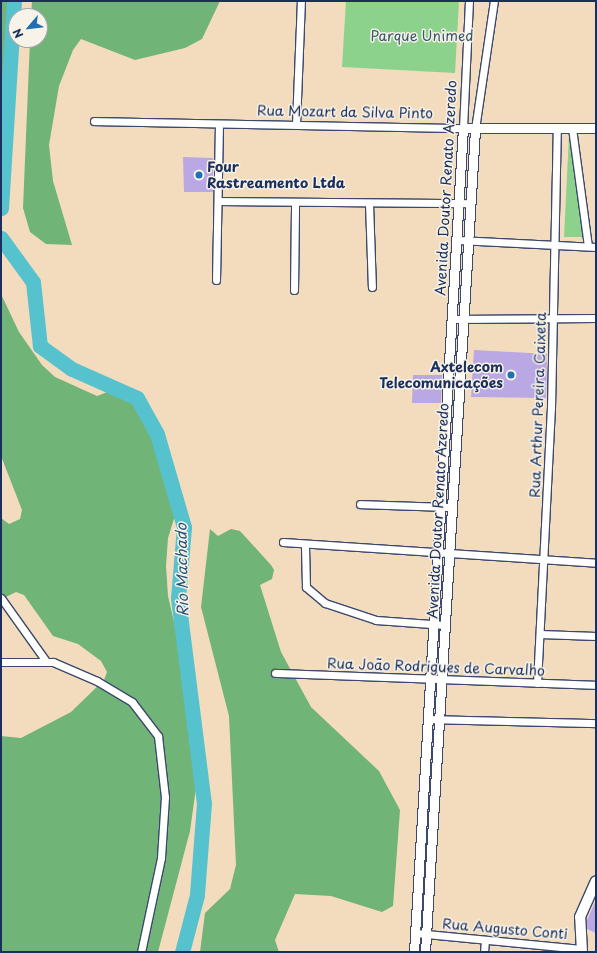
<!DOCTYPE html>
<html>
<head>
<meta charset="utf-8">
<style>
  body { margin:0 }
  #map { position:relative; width:597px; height:953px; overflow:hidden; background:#f2dcbd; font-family:"Playpen Sans",sans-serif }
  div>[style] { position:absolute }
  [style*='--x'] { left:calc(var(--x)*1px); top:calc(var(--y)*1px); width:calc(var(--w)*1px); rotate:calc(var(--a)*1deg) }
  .green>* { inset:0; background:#8cd28c }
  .forest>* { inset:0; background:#71b478 }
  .river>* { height:15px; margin:-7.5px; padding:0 7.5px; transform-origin:7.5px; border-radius:7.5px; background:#56c2ce }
  .building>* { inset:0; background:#b9a8e4 }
  .roads { filter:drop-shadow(1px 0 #3b496c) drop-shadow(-1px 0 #3b496c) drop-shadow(0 1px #3b496c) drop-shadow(0 -1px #3b496c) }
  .minor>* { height:7px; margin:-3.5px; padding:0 3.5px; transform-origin:3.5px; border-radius:3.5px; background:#fff }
  .tertiary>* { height:9px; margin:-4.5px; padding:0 4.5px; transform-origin:4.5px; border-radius:4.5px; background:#fff }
  .secondary>* { height:10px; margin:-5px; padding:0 5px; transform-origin:5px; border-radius:5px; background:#fff }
  .dots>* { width:11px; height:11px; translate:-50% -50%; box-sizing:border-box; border:2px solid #f7f3e8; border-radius:50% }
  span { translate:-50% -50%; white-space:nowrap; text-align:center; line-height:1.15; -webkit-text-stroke:3px #f7f3e8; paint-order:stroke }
  .park-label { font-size:14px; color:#37586a }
  .street-label { font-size:14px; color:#1b2f5e }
  .poi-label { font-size:14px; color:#1b2f5e; font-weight:700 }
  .left { translate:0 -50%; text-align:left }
  .right { translate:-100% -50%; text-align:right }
  .water-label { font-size:15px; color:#2a547a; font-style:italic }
  .frame { position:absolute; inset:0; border:2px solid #1b2f5e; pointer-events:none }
  .north { position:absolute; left:8px; top:8px; width:40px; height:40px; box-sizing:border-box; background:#f7f3e8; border:1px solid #9fa5b1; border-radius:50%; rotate:242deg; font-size:11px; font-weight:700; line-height:16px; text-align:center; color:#1b2f5e }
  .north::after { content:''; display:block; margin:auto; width:14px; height:18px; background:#1f6fb2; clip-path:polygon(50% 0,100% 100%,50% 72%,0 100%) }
</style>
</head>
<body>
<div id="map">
  <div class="green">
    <div style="clip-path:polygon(346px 1px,459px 1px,455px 73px,342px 67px)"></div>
    <div style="clip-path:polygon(569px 135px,585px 237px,564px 237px)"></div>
  </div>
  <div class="forest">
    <div style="clip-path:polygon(1px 1px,12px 1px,13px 8px,10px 83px,1px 123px)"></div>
    <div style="clip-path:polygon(32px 1px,220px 1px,202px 39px,185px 48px,135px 60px,81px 39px,73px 50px,59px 86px,49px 145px,53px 181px,72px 245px,46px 244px,30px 232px,23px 208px,30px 40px,40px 40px,40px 16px,31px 16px)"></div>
    <div style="clip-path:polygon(1px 294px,19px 332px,42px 365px,55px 377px,97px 396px,123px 386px,132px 391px,164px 450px,167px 487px,178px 506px,168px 538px,166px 566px,168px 596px,196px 717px,199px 766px,190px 831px,158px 952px,1px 952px,1px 736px,21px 738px,71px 712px,104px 680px,107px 672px,101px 661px,78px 644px,53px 636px,24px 595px,16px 592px,4px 598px,1px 595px,1px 518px,9px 524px,20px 519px,22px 510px,1px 456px)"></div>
    <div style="clip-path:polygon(210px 529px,218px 536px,231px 529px,240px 531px,271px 565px,274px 570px,272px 579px,260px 585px,281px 652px,311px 707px,379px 771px,400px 810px,393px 906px,382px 912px,331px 896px,295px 894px,275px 940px,279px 952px,200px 952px,205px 913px,230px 889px,236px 865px,229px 716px,201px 607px)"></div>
  </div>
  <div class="river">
    <div style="--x:1;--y:208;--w:207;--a:-86.4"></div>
    <div style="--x:1;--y:238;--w:54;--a:54"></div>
    <div style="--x:33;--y:282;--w:64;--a:83.8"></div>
    <div style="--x:40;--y:346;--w:39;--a:36"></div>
    <div style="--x:72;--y:369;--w:71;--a:24"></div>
    <div style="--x:137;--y:398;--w:41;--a:60.9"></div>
    <div style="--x:157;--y:434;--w:97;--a:73.8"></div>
    <div style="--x:184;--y:527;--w:71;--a:94.8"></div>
    <div style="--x:178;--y:598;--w:207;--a:82.8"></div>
    <div style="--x:204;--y:803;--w:92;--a:94.4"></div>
    <div style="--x:197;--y:895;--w:59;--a:104.7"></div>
  </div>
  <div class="building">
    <div style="clip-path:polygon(183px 157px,213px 158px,213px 192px,184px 192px)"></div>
    <div style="clip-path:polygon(474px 350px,547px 354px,546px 398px,471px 397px)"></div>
    <div style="clip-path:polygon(413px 375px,442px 375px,441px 403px,412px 403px)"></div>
    <div style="clip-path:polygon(596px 900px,596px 933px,587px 929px,587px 920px)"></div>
  </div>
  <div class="roads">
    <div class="minor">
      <div style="--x:94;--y:121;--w:369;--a:1.1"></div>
      <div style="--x:463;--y:128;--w:127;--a:-87.3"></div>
      <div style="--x:296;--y:124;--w:123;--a:-87.7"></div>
      <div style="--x:572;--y:128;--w:119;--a:82.3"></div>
      <div style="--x:475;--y:129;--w:129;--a:-81.6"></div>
      <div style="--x:219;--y:201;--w:251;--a:0.5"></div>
      <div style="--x:369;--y:203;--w:84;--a:88"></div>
      <div style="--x:458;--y:240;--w:138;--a:2.9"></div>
      <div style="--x:216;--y:280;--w:155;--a:-88.9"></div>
      <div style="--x:294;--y:290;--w:88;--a:-89.3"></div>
      <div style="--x:452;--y:319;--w:144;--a:-0.4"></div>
      <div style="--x:360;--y:504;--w:92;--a:1.9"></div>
      <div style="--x:283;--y:542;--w:314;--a:3.8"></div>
      <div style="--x:305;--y:546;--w:41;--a:88.6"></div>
      <div style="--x:306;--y:587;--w:25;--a:40"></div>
      <div style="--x:325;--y:603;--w:54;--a:18.4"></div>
      <div style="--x:376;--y:620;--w:69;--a:4.1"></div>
      <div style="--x:1;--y:598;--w:77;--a:54.5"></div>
      <div style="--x:540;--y:634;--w:56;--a:2"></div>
      <div style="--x:1;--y:662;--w:52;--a:0"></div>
      <div style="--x:53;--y:662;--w:48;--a:23.4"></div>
      <div style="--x:97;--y:681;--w:41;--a:31"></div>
      <div style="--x:132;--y:702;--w:43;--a:52.6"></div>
      <div style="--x:158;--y:736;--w:61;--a:83.5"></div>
      <div style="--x:165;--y:797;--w:61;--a:93.8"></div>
      <div style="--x:161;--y:858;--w:96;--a:102"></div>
      <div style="--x:275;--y:673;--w:321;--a:2.1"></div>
      <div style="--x:537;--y:683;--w:275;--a:-87.1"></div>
      <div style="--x:551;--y:408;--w:281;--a:-88.8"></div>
      <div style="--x:430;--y:719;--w:166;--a:1.4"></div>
      <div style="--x:416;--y:933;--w:166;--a:5.5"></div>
      <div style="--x:484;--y:952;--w:11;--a:-85"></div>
    </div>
    <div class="tertiary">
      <div style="--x:414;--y:952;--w:825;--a:-86.6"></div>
      <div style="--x:463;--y:128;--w:133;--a:0"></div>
      <div style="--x:425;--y:952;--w:825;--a:-86.52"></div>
    </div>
    <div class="secondary">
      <div style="--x:582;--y:952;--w:35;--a:-93"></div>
      <div style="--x:580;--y:917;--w:39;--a:-66"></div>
    </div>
  </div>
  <div class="dots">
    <div style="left:199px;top:175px;background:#1f6fb2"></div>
    <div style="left:511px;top:375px;background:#1f6fb2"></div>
  </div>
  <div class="park-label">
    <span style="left:422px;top:36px">Parque Unimed</span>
  </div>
  <div class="street-label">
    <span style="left:345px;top:112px;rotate:1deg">Rua Mozart da Silva Pinto</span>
    <span style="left:446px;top:188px;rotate:-87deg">Avenida Doutor Renato Azeredo</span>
    <span style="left:538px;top:405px;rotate:-88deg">Rua Arthur Pereira Caixeta</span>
    <span style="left:438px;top:511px;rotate:-87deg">Avenida Doutor Renato Azeredo</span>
    <span style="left:436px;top:667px;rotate:2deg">Rua João Rodrigues de Carvalho</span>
    <span style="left:505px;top:929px;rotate:5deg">Rua Augusto Conti</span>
  </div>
  <div class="poi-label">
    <span class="left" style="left:207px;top:175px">Four<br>Rastreamento Ltda</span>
    <span class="right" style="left:503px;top:375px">Axtelecom<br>Telecomunicações</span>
  </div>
  <div class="water-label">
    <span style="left:181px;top:570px;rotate:-91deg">Rio Machado</span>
  </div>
  <div class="frame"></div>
  <div class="north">N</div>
</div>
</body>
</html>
